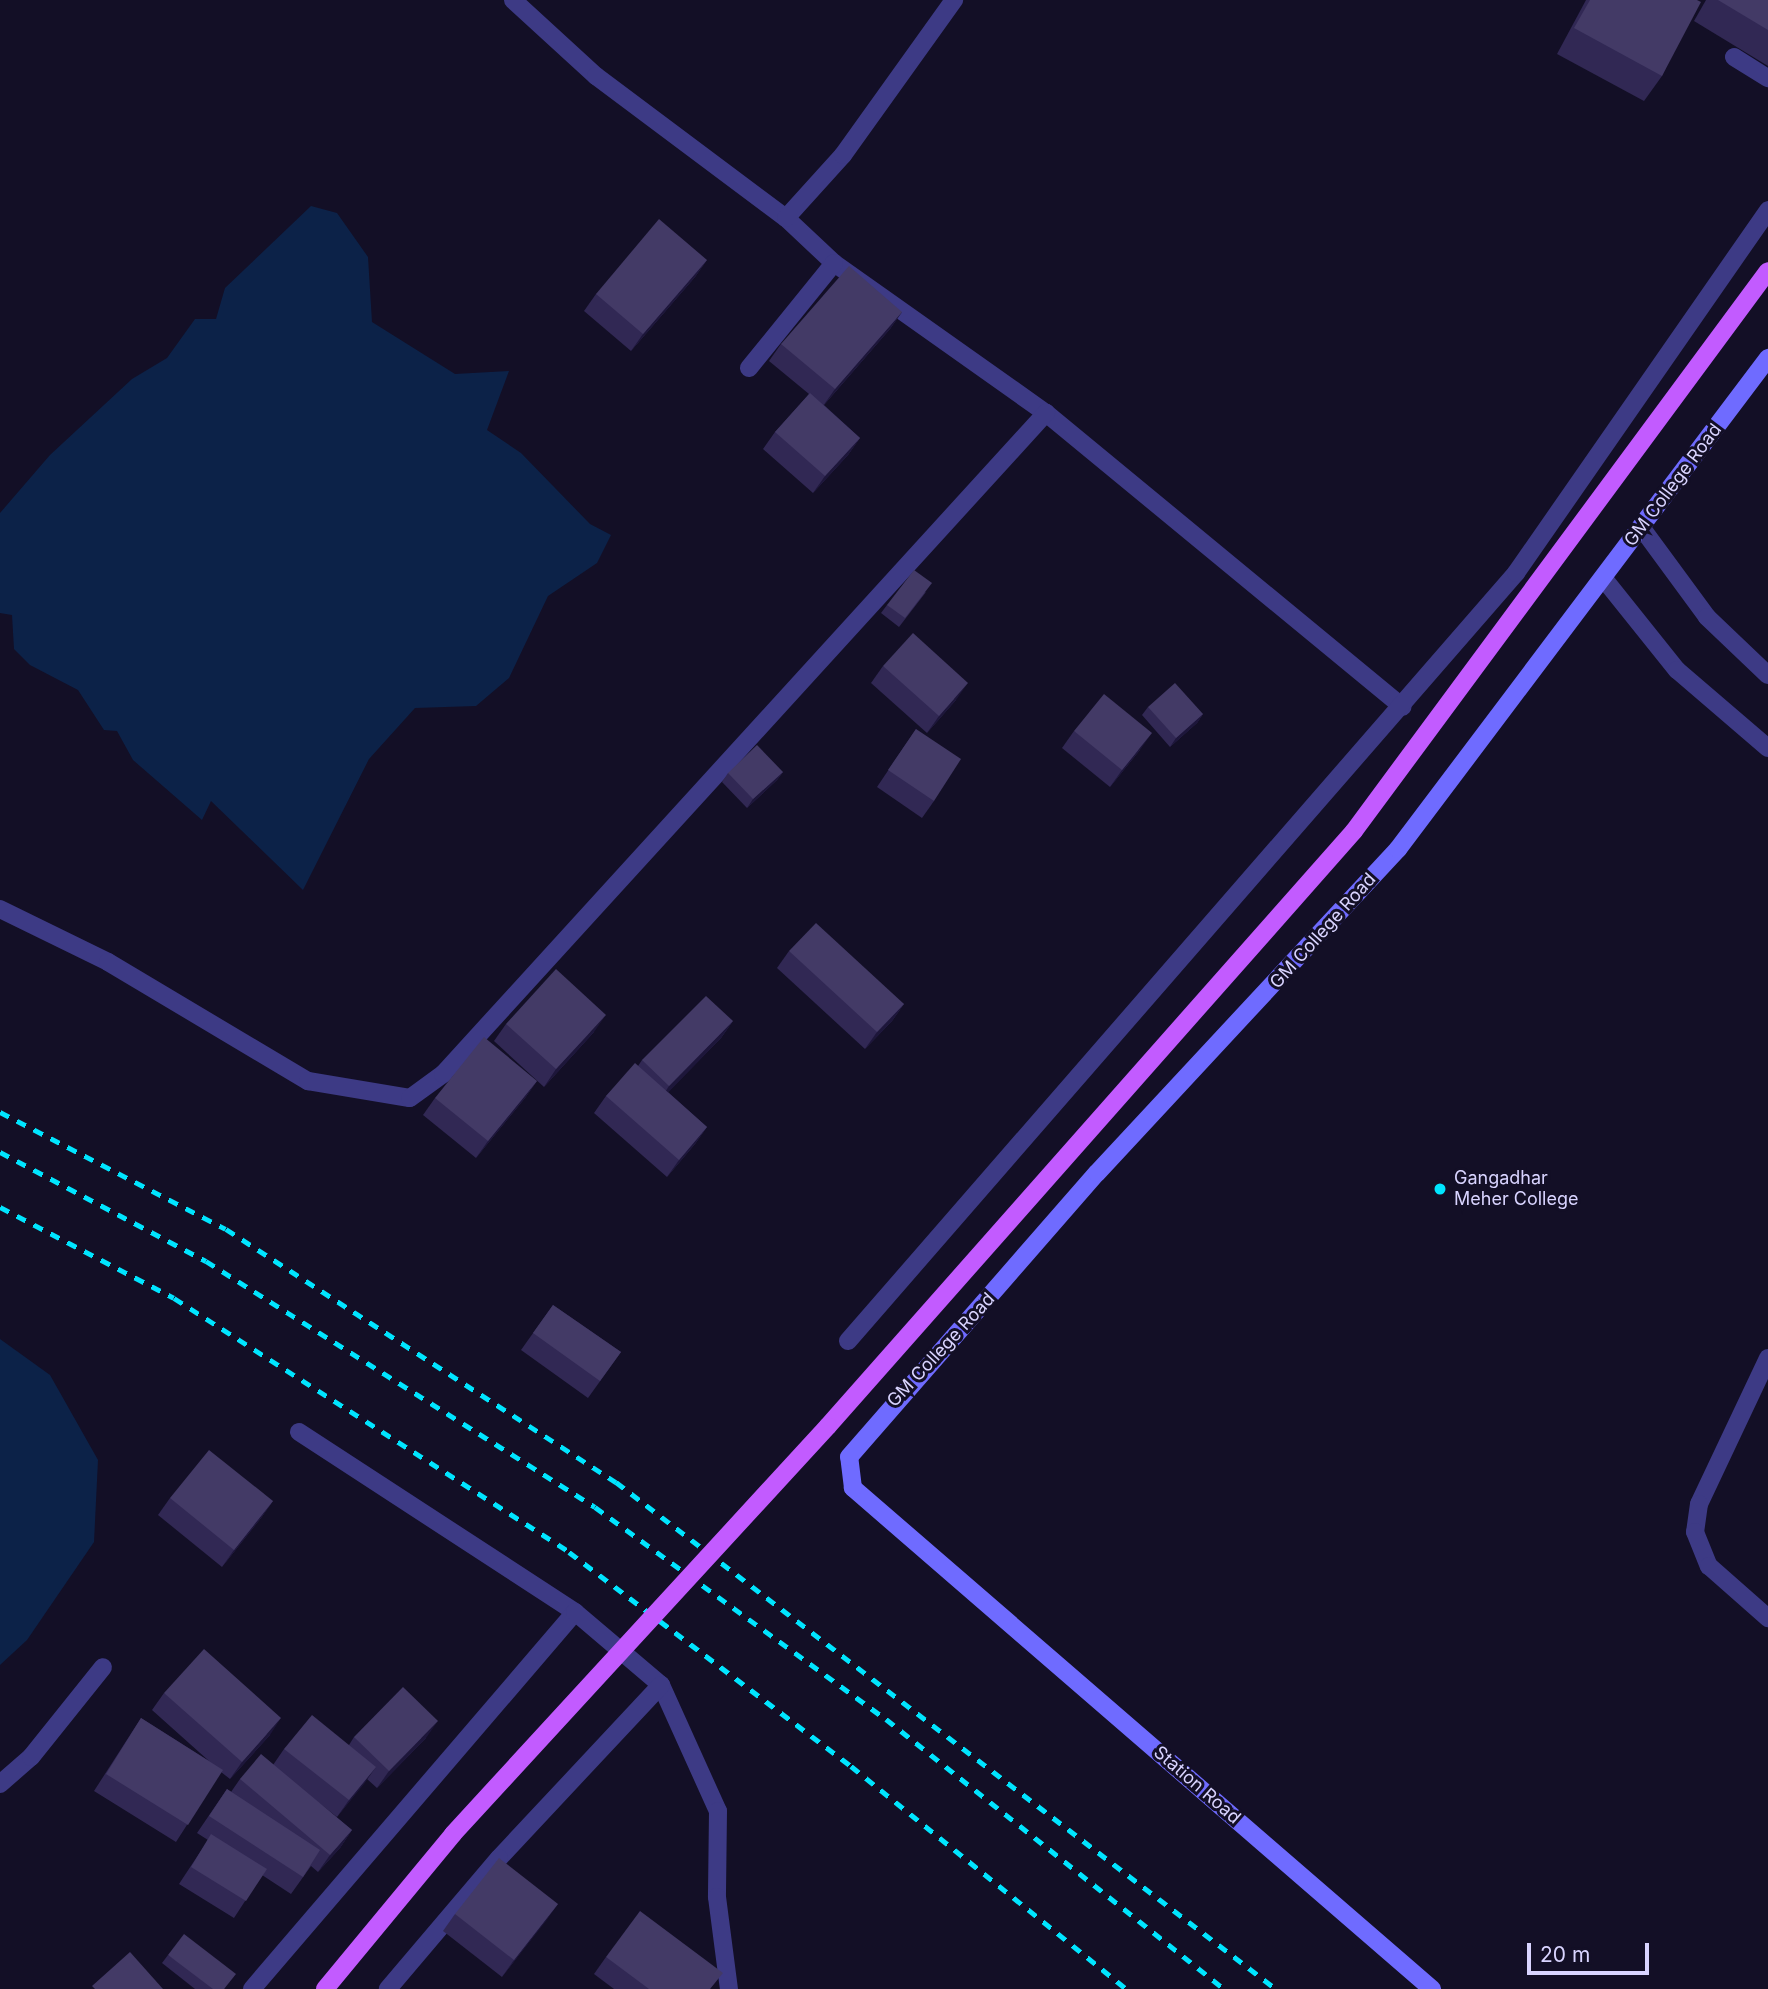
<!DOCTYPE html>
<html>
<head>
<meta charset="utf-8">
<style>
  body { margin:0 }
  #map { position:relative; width:1768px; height:1989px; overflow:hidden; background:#130f26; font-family:Inter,sans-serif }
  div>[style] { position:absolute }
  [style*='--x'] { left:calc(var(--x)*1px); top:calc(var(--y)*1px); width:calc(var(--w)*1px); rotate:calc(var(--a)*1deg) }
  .water>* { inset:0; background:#0c2248 }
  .street>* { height:18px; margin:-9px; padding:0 9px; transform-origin:9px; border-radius:9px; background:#3d3a85 }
  .secondary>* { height:18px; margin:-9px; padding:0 9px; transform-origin:9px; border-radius:9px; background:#6f6bff }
  .primary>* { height:18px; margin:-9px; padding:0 9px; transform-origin:9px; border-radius:9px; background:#c25bff }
  .rail>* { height:5px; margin-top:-2.5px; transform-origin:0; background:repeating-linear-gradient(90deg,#00e5ff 0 10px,transparent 0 19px) }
  .primary-bridge>* { height:18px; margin:-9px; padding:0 9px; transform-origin:9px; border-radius:9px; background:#c25bff }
  .wall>* { inset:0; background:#312854 }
  .shaded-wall>* { inset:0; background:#1d163a }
  .building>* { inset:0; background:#433a66 }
  .dots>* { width:19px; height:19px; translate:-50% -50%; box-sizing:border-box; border:4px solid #130f26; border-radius:50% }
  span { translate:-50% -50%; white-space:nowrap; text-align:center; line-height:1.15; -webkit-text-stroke:6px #130f26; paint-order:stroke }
  .street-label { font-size:18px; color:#d9d4ff }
  .poi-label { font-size:18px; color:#d9d4ff }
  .left { translate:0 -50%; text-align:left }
  .scale { position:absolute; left:1527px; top:1943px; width:122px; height:32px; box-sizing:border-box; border:4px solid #d9d4ff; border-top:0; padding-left:9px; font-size:21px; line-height:24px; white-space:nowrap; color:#d9d4ff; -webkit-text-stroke:5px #130f26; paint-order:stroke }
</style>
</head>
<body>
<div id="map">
  <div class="water">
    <div style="clip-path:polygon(311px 206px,337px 213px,368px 257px,372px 322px,455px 374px,509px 371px,487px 430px,521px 453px,590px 524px,611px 535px,597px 563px,548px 596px,509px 678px,476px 706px,415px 708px,369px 759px,303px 890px,211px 801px,202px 820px,133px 760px,117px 731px,104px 730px,78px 690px,30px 665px,14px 649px,12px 615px,0 613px,0 513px,50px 455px,132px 379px,167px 358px,195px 319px,216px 319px,225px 288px)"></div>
    <div style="clip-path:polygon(0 1339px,50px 1375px,98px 1460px,94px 1542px,27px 1640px,0 1665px)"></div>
  </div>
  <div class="street">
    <div style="--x:513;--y:0;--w:113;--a:42.5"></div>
    <div style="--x:596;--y:76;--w:237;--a:36.8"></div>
    <div style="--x:786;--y:218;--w:66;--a:43.2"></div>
    <div style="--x:834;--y:263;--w:260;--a:35.3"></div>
    <div style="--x:1046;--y:413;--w:462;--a:39.5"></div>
    <div style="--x:1734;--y:57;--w:40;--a:32"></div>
    <div style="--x:786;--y:218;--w:85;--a:-47.9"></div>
    <div style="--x:843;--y:155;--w:191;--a:-54.4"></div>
    <div style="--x:749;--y:368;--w:135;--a:-51"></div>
    <div style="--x:1641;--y:527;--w:112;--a:53.7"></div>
    <div style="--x:1707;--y:617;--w:84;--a:43.6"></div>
    <div style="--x:1604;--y:579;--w:117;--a:51.3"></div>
    <div style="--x:1677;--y:670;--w:120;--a:40.6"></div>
    <div style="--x:0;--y:909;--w:120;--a:26.1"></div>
    <div style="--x:108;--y:962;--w:233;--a:30.8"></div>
    <div style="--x:308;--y:1081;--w:103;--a:9.5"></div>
    <div style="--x:410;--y:1098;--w:41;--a:-36"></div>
    <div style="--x:443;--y:1074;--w:895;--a:-47.63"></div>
    <div style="--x:848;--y:1341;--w:1018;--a:-48.98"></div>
    <div style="--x:1516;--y:573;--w:442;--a:-55.2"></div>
    <div style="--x:1768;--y:1358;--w:161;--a:115.3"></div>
    <div style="--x:1699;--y:1504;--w:28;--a:98"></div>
    <div style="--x:1695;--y:1532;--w:37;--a:68"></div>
    <div style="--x:1709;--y:1566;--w:79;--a:41.4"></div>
    <div style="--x:299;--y:1432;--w:330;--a:33.1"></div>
    <div style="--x:661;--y:1685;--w:138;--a:65.7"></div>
    <div style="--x:718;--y:1811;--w:86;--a:90.7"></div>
    <div style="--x:717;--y:1897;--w:93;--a:82.6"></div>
    <div style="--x:0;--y:1784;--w:41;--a:-41.1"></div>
    <div style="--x:31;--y:1757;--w:115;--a:-51.3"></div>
    <div style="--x:252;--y:1989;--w:496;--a:-49.4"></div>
    <div style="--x:575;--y:1612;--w:113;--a:40.3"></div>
    <div style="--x:661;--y:1685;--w:237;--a:133.1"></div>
    <div style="--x:499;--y:1858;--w:172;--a:130.3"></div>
  </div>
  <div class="secondary">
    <div style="--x:1432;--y:1989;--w:766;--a:-139.13"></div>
    <div style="--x:853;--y:1488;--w:31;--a:-97"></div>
    <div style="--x:849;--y:1457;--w:377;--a:-48.9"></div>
    <div style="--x:1097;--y:1173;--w:442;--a:-47.1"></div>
    <div style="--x:1398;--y:849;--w:615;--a:-53"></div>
  </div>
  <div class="primary">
    <div style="--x:828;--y:1426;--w:794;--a:-48.52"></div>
    <div style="--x:1354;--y:831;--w:696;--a:-53.53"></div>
    <div style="--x:325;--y:1989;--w:201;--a:-50.4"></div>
  </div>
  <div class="rail">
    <div style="--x:0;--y:1112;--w:254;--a:27.4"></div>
    <div style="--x:226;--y:1229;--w:465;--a:33"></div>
    <div style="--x:616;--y:1482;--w:832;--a:37.53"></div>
    <div style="--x:0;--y:1152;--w:233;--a:27.9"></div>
    <div style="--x:206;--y:1261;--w:460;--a:32.3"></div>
    <div style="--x:595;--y:1507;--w:360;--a:36.1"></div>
    <div style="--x:886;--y:1719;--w:433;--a:38.6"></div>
    <div style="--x:0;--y:1207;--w:196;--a:27.6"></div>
    <div style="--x:174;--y:1298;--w:470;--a:32.7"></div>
    <div style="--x:569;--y:1552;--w:354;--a:37.2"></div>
    <div style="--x:851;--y:1766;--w:354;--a:39"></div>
  </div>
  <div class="primary-bridge">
    <div style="--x:453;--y:1834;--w:554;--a:-47.41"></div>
  </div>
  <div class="wall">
    <div style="clip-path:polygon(1586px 0,1697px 0,1662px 76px,1644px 101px,1557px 54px)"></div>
    <div style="clip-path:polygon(1706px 0,1768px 0,1768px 66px,1694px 21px)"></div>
    <div style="clip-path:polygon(707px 260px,695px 277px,631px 351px,584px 311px,596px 294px)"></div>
    <div style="clip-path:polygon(902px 312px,890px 329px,824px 405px,860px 438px,848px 455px,813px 493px,763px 449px,775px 432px,809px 394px,769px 361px,781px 344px)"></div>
    <div style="clip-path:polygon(926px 592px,899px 627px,881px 613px,887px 605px)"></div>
    <div style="clip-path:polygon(883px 666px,956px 700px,927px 733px,871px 683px)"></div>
    <div style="clip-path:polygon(1148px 707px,1203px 714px,1197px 723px,1170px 747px,1142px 715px)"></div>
    <div style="clip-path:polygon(916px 729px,934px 801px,922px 818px,877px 787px)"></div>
    <div style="clip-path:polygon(1074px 731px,1140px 750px,1110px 787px,1062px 748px)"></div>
    <div style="clip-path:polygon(783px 772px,777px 780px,747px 808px,722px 782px,728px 773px)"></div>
    <div style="clip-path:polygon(789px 951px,904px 1004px,892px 1021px,865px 1049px,777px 968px)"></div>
    <div style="clip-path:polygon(733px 1021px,721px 1038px,668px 1092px,707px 1127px,695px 1144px,667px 1177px,594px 1113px,606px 1096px,638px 1066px,642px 1060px)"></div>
    <div style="clip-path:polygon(506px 1024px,594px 1032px,544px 1087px,494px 1041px)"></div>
    <div style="clip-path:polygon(537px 1081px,525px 1098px,476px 1158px,423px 1115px,435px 1098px)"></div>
    <div style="clip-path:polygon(553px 1305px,621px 1352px,588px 1398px,521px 1350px)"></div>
    <div style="clip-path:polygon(170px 1498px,273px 1501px,261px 1518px,222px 1567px,158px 1515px)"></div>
    <div style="clip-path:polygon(164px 1693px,270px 1735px,230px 1779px,221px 1772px,176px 1842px,94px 1791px,141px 1718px,209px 1761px,152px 1710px)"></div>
    <div style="clip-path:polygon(354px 1737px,426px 1738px,377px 1788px,367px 1779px,337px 1817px,318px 1802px,352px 1830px,340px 1848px,318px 1872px,311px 1866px,291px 1894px,262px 1875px,234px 1918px,179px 1884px,208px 1840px,197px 1833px,227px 1789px,231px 1792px,240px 1779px,273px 1765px,284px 1749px,349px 1745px)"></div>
    <div style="clip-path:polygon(558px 1904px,502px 1977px,443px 1931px,455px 1914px)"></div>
    <div style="clip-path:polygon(168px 1955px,225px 1989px,195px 1989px,162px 1963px)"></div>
    <div style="clip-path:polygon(606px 1957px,711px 1989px,614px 1989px,594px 1974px)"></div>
  </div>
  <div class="shaded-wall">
    <div style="clip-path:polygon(707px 260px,695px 277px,631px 351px,643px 334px)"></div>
    <div style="clip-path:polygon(902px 312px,890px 329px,823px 406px,835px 389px)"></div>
    <div style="clip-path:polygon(860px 438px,848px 455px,813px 493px,825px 476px)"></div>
    <div style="clip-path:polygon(968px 683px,956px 700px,927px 733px,939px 716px)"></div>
    <div style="clip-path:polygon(1203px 714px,1197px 723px,1170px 747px,1176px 738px)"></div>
    <div style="clip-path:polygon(1152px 733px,1140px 750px,1110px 787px,1122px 770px)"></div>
    <div style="clip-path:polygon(783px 772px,777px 780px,747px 808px,753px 799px)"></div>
    <div style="clip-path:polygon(904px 1004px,892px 1021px,865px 1049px,877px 1032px)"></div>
    <div style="clip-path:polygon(606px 1015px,594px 1032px,544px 1087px,556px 1069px)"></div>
    <div style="clip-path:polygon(733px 1021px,721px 1038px,658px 1103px,669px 1086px)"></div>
    <div style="clip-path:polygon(537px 1081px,525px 1098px,476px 1158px,488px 1141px)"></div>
    <div style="clip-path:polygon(707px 1127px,695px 1144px,667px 1177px,679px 1160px)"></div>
    <div style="clip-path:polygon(273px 1501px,261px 1518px,222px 1567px,234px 1550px)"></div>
    <div style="clip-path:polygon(281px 1718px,270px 1735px,230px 1779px,242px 1762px)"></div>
    <div style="clip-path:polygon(438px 1721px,426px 1738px,377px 1788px,389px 1771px)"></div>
    <div style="clip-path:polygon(376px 1767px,364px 1784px,337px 1817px,349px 1800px)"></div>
    <div style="clip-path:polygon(352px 1830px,340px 1848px,318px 1872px,330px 1855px)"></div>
    <div style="clip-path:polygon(558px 1904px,546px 1921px,502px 1977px,514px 1960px)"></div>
  </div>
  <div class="building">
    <div style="clip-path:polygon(1590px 0,1697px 0,1701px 2px,1662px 76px,1574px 28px)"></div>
    <div style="clip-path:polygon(1718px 0,1768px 0,1768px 30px)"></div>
    <div style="clip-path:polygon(659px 219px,707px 260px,643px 334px,596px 294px)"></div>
    <div style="clip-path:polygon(849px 266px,902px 312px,835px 389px,781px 344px)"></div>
    <div style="clip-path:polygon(810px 393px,860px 438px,825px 476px,775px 432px)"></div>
    <div style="clip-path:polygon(914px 570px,932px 583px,905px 618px,887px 605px)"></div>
    <div style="clip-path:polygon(913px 633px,968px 683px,939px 716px,883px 666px)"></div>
    <div style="clip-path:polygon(1175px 683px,1203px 714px,1176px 738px,1148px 707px)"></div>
    <div style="clip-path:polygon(1104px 694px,1152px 733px,1122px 770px,1074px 731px)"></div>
    <div style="clip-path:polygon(916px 729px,961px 759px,934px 801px,888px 770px)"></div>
    <div style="clip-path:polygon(757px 745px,783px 772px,753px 799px,728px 773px)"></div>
    <div style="clip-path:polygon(816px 923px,904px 1004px,877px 1032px,789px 951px)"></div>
    <div style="clip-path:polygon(556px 969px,606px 1015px,556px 1069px,506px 1024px)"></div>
    <div style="clip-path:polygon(706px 996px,733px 1021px,669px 1086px,642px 1060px)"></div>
    <div style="clip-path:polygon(484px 1037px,537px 1081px,488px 1141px,435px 1098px)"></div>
    <div style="clip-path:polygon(635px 1063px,707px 1127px,679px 1160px,606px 1096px)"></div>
    <div style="clip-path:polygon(553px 1305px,621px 1352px,600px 1381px,533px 1333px)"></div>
    <div style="clip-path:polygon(209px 1450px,273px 1501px,234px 1550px,170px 1498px)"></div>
    <div style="clip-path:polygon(204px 1649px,281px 1718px,242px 1762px,164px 1693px)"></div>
    <div style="clip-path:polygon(403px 1687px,438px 1721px,389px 1771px,354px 1737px)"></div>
    <div style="clip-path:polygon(312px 1715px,376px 1767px,349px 1800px,284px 1749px)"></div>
    <div style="clip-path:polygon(141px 1718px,223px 1770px,188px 1825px,106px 1774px)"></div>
    <div style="clip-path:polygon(261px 1754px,352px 1830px,330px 1855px,240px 1779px)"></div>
    <div style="clip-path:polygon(227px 1789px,320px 1850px,303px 1877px,209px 1816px)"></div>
    <div style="clip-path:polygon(211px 1834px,267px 1869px,246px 1901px,191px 1867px)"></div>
    <div style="clip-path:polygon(499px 1858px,558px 1904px,514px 1960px,455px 1914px)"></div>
    <div style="clip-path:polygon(640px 1911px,723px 1973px,710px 1989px,649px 1989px,606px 1957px)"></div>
    <div style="clip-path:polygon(184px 1934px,236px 1974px,224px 1989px,213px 1989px,168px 1955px)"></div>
    <div style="clip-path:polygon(130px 1952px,163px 1989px,95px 1989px,92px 1986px)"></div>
  </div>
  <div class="dots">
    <div style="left:1440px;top:1189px;background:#00e5ff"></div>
  </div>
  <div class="street-label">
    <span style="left:1673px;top:485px;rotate:-53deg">GM College Road</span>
    <span style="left:1323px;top:931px;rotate:-48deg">GM College Road</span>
    <span style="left:941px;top:1350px;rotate:-47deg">GM College Road</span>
    <span style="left:1197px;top:1785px;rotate:41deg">Station Road</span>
  </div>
  <div class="poi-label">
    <span class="left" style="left:1454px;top:1189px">Gangadhar<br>Meher College</span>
  </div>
  <div class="scale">20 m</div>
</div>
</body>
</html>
